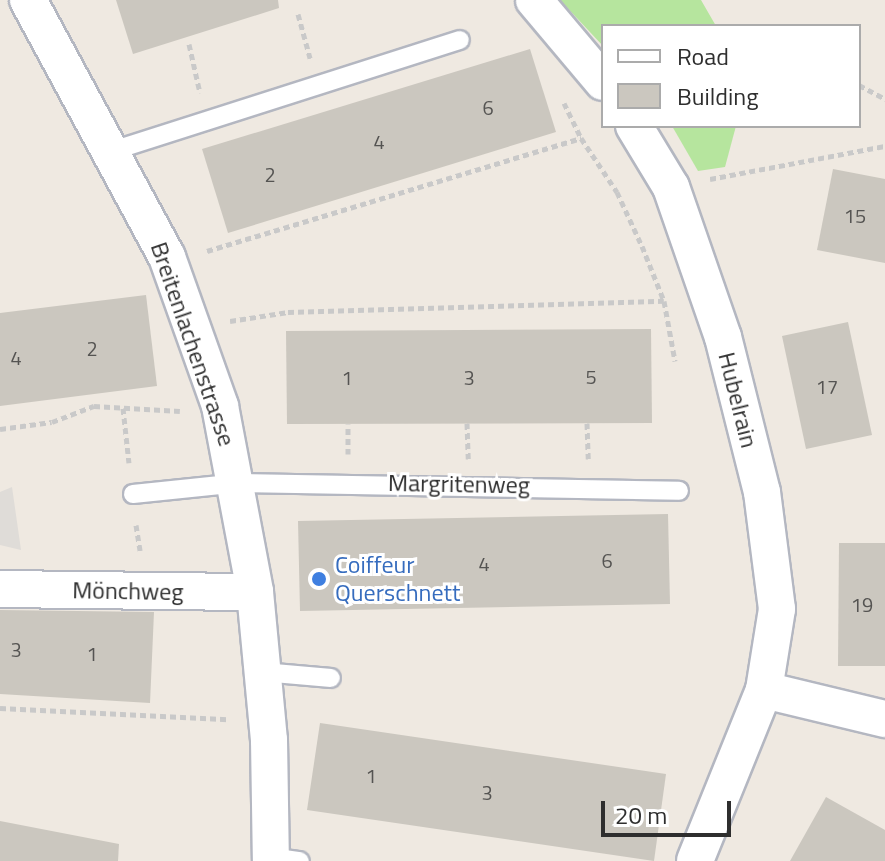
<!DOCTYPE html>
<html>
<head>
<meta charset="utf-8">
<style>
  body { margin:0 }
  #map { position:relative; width:885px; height:861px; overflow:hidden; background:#efe9e1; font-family:"Titillium Web",sans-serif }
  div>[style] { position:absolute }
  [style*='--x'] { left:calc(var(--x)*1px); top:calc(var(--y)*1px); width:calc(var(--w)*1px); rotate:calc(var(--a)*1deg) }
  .green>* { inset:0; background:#b6e59e }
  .plaza>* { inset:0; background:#dfdcd8 }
  .building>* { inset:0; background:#cbc7bf }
  .path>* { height:5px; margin-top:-2.5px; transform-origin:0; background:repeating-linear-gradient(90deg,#c9c9c9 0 6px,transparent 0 10px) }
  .roads { filter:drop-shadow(2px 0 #b4b7c1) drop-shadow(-2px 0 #b4b7c1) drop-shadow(0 2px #b4b7c1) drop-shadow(0 -2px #b4b7c1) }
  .service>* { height:18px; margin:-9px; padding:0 9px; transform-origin:9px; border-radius:9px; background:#fff }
  .minor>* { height:36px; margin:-18px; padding:0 18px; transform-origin:18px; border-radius:18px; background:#fff }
  .dots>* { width:22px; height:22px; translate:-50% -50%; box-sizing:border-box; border:4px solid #fff; border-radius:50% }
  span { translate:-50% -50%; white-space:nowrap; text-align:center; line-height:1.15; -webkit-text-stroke:6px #fff; paint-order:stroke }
  .number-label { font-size:20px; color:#555452 }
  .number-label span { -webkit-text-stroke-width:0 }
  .street-label { font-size:24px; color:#2e2e2e }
  .shop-label { font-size:24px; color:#366cbe }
  .left { translate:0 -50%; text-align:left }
  .legend { position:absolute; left:601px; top:24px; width:260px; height:104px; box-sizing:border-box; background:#fff; border:2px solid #ababab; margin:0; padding:10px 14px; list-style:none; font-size:24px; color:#2e2e2e }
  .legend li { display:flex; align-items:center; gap:16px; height:40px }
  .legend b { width:40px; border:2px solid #ababab }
  .scale { position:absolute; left:601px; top:801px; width:130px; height:36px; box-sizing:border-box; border:4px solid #2e2e2e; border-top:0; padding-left:10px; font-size:24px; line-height:28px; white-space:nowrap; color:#2e2e2e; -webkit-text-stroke:6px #fff; paint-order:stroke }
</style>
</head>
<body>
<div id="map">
  <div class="green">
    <div style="clip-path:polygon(560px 0,701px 0,716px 26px,603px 26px,603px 46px)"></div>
    <div style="clip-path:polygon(672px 126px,736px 126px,725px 167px,698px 171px)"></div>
  </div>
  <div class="plaza">
    <div style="clip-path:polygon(12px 487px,21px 550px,0 545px,0 492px)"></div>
  </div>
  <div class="building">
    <div style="clip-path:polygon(116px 0,278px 0,279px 8px,133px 54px)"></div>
    <div style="clip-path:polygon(530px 49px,556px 132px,228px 233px,202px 149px)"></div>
    <div style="clip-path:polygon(833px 169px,885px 179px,885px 263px,817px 250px)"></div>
    <div style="clip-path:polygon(146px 295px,157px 386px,0 406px,0 313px)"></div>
    <div style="clip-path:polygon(848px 322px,872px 435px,806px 449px,782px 336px)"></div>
    <div style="clip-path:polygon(651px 329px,652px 423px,287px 424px,286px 331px)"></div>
    <div style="clip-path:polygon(668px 514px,670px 604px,300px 611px,298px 521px)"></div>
    <div style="clip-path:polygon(839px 543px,885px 543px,885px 666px,838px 666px)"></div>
    <div style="clip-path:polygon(0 610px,154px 612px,150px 703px,0 694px)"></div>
    <div style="clip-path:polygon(320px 723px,666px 774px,654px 861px,307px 810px)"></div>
    <div style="clip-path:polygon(826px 797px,885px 830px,885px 861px,790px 861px)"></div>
    <div style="clip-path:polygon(0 821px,119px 844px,118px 861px,0 861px)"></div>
  </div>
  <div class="path">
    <div style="--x:298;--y:14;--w:46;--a:74.7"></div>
    <div style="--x:189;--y:44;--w:50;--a:77.3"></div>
    <div style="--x:859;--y:85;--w:30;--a:28"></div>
    <div style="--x:564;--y:103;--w:39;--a:64"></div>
    <div style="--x:710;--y:179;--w:178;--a:-10.7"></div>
    <div style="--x:207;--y:251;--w:391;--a:-16.8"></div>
    <div style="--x:581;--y:138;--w:65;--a:56.3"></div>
    <div style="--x:617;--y:192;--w:60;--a:65.2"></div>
    <div style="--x:642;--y:246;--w:59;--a:68.2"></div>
    <div style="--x:664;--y:301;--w:61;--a:79.6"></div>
    <div style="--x:230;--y:321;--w:59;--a:-8.8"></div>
    <div style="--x:288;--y:312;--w:376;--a:-1.7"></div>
    <div style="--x:123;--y:408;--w:55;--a:83.8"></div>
    <div style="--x:467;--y:423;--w:36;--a:88"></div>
    <div style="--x:587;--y:423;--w:36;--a:88"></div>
    <div style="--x:0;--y:429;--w:52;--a:-7.7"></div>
    <div style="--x:52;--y:422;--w:45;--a:-20.9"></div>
    <div style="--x:94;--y:406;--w:86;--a:3.3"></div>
    <div style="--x:348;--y:454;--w:30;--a:-90"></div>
    <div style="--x:136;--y:525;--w:26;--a:81"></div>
    <div style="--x:0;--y:708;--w:228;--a:2.8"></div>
  </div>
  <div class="roads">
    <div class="service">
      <div style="--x:112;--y:151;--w:365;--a:-17.7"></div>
      <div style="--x:133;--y:494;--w:107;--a:-5.9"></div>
      <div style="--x:239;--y:483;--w:440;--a:1"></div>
      <div style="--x:263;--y:672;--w:68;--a:5"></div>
      <div style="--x:270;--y:857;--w:30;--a:8"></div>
    </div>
    <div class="minor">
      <div style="--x:28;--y:0;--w:292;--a:61.6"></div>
      <div style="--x:167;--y:257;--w:158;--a:70.4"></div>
      <div style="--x:220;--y:406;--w:189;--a:79.3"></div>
      <div style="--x:255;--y:592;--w:149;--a:84.6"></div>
      <div style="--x:269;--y:740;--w:121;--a:89.1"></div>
      <div style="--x:534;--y:0;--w:107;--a:49.9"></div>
      <div style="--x:634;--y:126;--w:71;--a:58.8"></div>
      <div style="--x:671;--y:187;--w:159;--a:70.9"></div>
      <div style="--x:723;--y:337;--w:160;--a:75.9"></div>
      <div style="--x:762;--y:492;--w:118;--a:82.7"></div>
      <div style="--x:777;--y:609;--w:82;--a:99.1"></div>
      <div style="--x:764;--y:690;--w:184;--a:112"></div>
      <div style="--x:0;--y:589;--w:255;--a:0.7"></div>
      <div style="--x:764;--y:690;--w:124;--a:13.5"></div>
    </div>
  </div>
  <div class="dots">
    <div style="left:319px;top:579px;background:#3f7fe0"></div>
  </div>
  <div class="number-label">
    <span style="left:488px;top:107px">6</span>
    <span style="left:379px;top:141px">4</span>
    <span style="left:270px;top:174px">2</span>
    <span style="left:855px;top:215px">15</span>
    <span style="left:92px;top:348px">2</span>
    <span style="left:16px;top:357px">4</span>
    <span style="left:591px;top:376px">5</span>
    <span style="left:347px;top:377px">1</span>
    <span style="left:469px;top:377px">3</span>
    <span style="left:827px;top:386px">17</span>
    <span style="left:607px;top:560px">6</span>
    <span style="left:484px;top:563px">4</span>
    <span style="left:862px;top:604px">19</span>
    <span style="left:16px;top:649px">3</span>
    <span style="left:92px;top:653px">1</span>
    <span style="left:371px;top:775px">1</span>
    <span style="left:487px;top:792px">3</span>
  </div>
  <div class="street-label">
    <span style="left:193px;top:344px;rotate:71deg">Breitenlachenstrasse</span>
    <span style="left:738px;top:400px;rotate:76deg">Hubelrain</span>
    <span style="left:459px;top:484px;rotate:1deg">Margritenweg</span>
    <span style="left:128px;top:591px;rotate:1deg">Mönchweg</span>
  </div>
  <div class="shop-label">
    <span class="left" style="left:335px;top:579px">Coiffeur<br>Querschnett</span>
  </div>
  <ul class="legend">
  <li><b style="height:10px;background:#fff"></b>Road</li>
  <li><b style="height:22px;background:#cbc7bf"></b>Building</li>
  </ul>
  <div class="scale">20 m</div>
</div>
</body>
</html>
